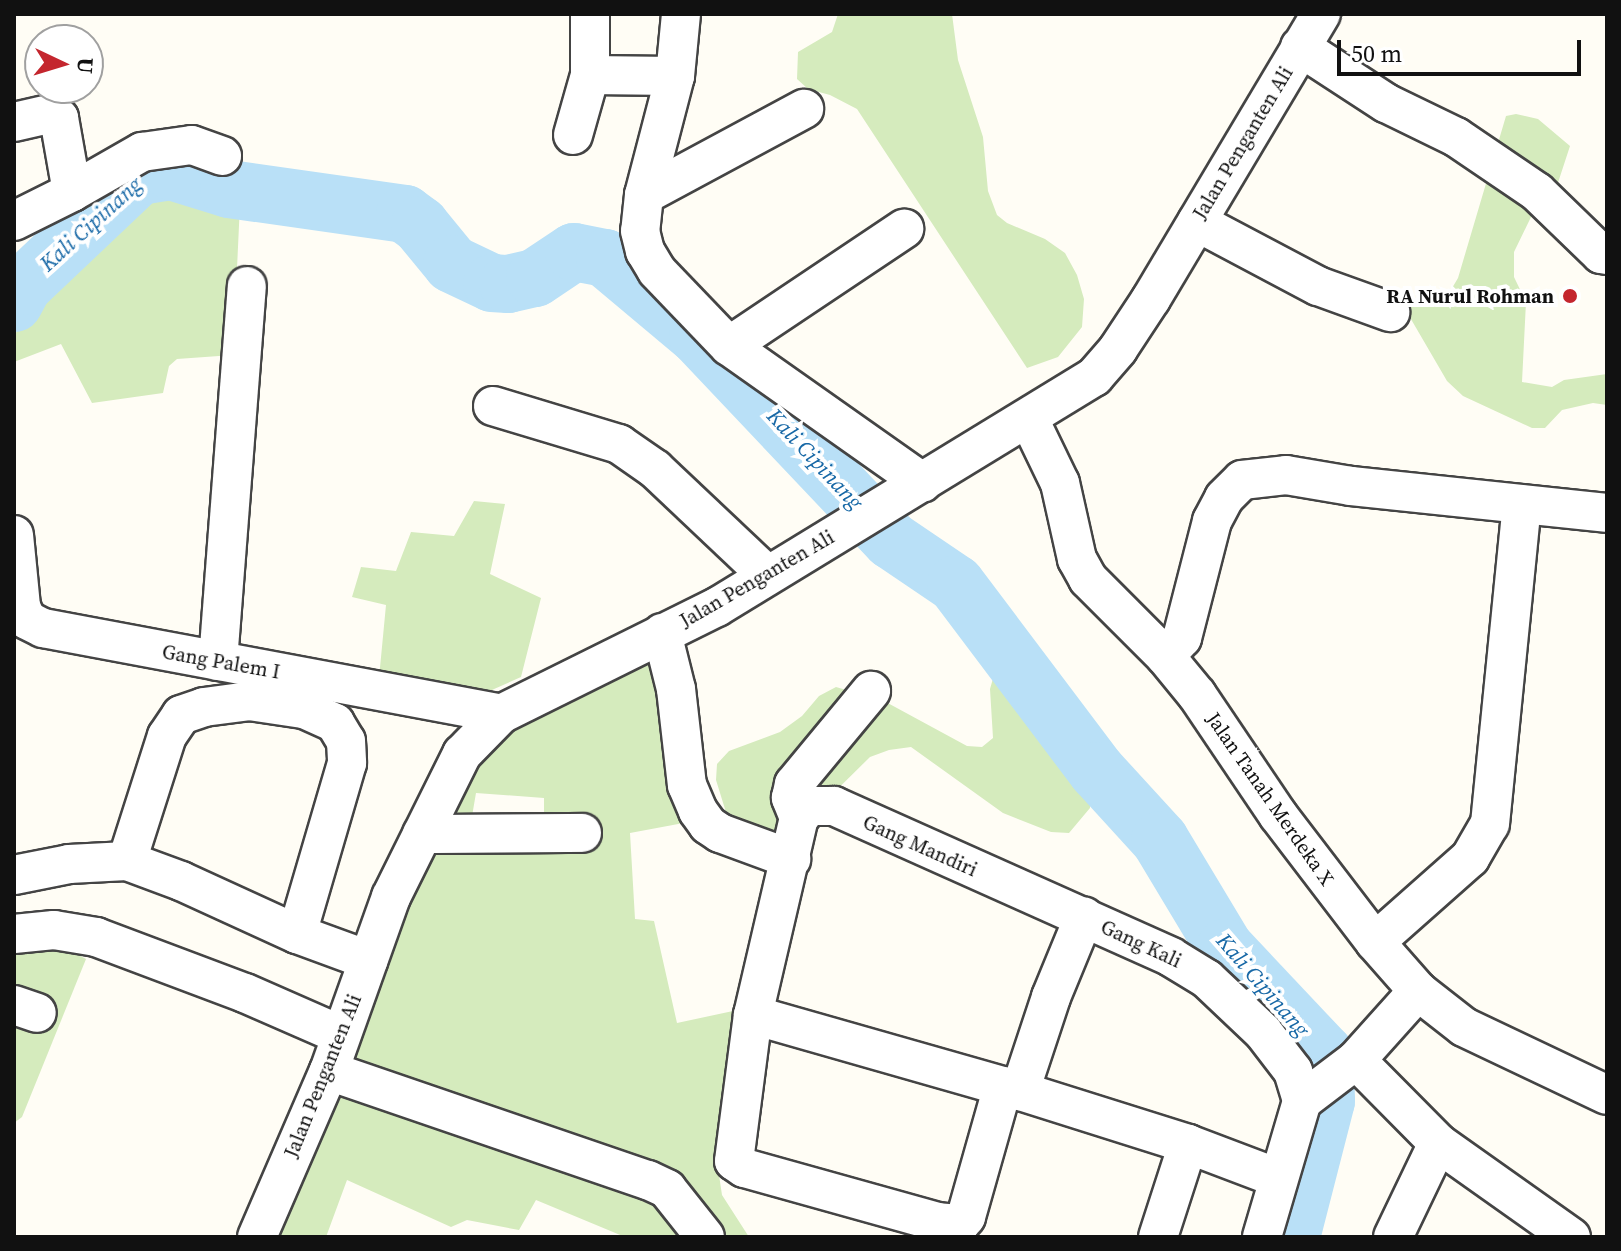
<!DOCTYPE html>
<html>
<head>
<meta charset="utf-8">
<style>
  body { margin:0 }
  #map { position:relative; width:1621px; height:1251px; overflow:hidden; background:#fffdf5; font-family:"Source Serif 4",serif }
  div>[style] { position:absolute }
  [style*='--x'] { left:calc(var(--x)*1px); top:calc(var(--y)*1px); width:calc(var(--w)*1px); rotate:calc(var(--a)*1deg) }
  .green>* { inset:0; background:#d5ebbd }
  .river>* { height:58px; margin:-29px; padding:0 29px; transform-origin:29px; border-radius:29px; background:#b9e0f7 }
  .roads { filter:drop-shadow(2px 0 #444) drop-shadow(-2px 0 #444) drop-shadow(0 2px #444) drop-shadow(0 -2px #444) }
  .minor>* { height:38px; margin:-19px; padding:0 19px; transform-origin:19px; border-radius:19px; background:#fff }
  .dots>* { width:22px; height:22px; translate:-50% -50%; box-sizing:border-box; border:4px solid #fff; border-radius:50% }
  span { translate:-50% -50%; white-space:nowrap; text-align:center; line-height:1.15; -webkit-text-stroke:8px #fff; paint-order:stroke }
  .street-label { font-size:20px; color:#111 }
  .poi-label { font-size:20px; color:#111; font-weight:700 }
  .right { translate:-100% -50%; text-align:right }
  .water-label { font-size:22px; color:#1768a6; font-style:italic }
  .frame { position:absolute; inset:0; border:16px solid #111; pointer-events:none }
  .north { position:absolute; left:24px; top:24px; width:80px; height:80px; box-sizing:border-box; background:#fff; border:2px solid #a0a0a0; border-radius:50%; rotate:94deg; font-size:22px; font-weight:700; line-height:32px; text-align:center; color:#111 }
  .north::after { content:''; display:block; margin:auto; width:28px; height:36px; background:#c4262e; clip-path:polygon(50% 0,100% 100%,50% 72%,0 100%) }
  .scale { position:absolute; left:1337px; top:40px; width:244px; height:36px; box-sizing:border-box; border:4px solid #111; border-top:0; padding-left:10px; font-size:24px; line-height:28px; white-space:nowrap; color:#111; -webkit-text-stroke:6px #fff; paint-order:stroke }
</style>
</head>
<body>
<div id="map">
  <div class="green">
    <div style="clip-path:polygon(838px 14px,952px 14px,958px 60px,983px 137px,988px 191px,997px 215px,1007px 223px,1045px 239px,1065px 253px,1077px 275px,1084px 299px,1082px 327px,1058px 357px,1027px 368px,857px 109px,830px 95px,808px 89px,797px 79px,798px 52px,832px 32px)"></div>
    <div style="clip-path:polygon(1516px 114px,1538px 119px,1570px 146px,1552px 201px,1531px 217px,1514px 252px,1514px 277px,1526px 302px,1522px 382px,1552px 387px,1564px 380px,1607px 374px,1607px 405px,1593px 403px,1562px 410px,1545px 428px,1532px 428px,1463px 396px,1447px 381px,1401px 302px,1408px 299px,1445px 300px,1458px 278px,1506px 116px)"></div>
    <div style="clip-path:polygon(153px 191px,196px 192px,240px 204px,233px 355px,177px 359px,169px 366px,163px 393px,92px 403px,61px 344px,14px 362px,14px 336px,28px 313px,130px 196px)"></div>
    <div style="clip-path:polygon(474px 501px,505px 504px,490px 574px,541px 598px,521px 677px,476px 697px,379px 678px,386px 605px,352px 597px,361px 567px,396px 571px,411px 532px,454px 536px)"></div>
    <div style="clip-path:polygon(665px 640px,705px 819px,630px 833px,635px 919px,654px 921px,677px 1023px,747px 1008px,731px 1130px,719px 1175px,722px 1195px,749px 1237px,625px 1237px,536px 1200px,519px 1230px,467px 1220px,451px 1227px,347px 1180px,326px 1237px,269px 1237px,423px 837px,544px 828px,544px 798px,476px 793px,470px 828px,428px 830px,481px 721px)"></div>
    <div style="clip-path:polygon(1009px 673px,1090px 789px,1090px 808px,1069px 833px,1051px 832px,1003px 813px,911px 747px,889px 750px,870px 757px,794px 832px,759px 833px,729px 822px,716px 780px,717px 764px,729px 751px,780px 732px,802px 716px,819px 696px,836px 687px,884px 701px,967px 746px,982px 747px,993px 738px,990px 689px,994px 675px)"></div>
    <div style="clip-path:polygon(64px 947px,86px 959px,22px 1117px,14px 1123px,14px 953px)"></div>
  </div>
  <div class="river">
    <div style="--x:14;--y:303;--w:19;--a:-62"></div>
    <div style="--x:23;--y:286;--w:160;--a:-43.5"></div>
    <div style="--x:139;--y:176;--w:32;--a:-9"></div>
    <div style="--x:171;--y:171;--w:61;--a:17.2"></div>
    <div style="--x:229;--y:189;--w:178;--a:8.1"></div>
    <div style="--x:405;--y:214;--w:19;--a:36"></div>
    <div style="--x:420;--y:225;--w:50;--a:50.6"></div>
    <div style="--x:452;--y:264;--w:44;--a:25.4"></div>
    <div style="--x:492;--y:283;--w:16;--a:4"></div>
    <div style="--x:508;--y:284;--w:28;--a:-13"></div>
    <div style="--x:535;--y:278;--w:47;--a:-33.7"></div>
    <div style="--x:574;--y:252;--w:32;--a:11"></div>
    <div style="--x:605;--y:258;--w:121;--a:40"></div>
    <div style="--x:698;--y:336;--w:281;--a:46.6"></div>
    <div style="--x:891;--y:540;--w:78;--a:34.1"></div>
    <div style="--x:956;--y:584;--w:234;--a:53"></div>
    <div style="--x:1097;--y:771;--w:93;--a:47.6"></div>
    <div style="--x:1160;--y:840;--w:126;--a:59"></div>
    <div style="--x:1225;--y:948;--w:146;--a:46.7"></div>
    <div style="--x:1325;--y:1054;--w:47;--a:88.8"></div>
    <div style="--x:1326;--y:1101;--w:140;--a:104.4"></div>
  </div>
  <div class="roads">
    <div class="minor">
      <div style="--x:681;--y:14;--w:62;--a:95.5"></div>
      <div style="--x:675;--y:76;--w:123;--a:104.6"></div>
      <div style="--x:644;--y:195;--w:36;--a:96"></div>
      <div style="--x:640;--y:231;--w:21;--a:76"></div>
      <div style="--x:645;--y:251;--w:23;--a:59"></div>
      <div style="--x:657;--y:271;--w:104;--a:46.2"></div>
      <div style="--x:729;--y:346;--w:237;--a:35.2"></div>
      <div style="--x:1300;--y:47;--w:103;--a:33.1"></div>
      <div style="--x:1386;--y:103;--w:78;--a:25.9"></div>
      <div style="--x:1456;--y:137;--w:98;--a:34.2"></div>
      <div style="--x:1537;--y:192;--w:89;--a:44.1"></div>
      <div style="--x:1601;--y:254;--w:6;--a:9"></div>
      <div style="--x:590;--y:75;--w:85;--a:0.7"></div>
      <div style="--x:14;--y:122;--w:37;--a:-13"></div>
      <div style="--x:50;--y:114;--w:10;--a:24"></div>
      <div style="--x:59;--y:118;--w:75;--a:80"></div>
      <div style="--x:72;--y:192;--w:81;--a:-29.7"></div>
      <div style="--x:142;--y:152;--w:50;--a:-8"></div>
      <div style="--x:192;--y:145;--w:32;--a:20"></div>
      <div style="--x:573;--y:135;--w:62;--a:-74.2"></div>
      <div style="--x:590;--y:75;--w:61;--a:-90"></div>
      <div style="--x:644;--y:195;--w:182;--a:-28.3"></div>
      <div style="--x:14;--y:221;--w:65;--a:-26.6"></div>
      <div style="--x:1197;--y:222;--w:137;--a:27.9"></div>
      <div style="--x:1318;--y:286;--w:77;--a:19.9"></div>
      <div style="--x:729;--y:346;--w:211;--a:-33.8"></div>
      <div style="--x:493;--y:406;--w:132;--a:16.8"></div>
      <div style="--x:619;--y:444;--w:44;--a:34.8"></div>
      <div style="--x:655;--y:469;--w:153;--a:43.4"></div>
      <div style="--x:1029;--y:419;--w:71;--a:64.2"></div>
      <div style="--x:1060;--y:483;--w:78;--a:77.4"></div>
      <div style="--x:1077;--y:559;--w:23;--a:61"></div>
      <div style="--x:1088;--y:579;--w:109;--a:45"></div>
      <div style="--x:1165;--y:656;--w:50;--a:50.6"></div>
      <div style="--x:1197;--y:695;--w:145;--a:56"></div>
      <div style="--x:1278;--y:815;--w:160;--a:52.6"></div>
      <div style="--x:1375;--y:942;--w:65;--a:48.7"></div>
      <div style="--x:1418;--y:991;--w:58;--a:38"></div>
      <div style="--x:1464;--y:1027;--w:158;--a:25.4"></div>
      <div style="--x:14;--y:535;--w:72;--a:84.4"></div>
      <div style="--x:21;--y:607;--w:14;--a:65"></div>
      <div style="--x:27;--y:620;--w:18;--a:27"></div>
      <div style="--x:43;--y:628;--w:466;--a:10.6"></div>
      <div style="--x:662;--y:633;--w:58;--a:76"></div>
      <div style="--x:676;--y:689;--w:97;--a:83.5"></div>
      <div style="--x:687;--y:785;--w:28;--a:67"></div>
      <div style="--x:698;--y:811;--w:17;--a:54"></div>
      <div style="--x:708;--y:825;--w:14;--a:34"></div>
      <div style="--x:720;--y:833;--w:76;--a:20.1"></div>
      <div style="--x:1165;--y:656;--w:25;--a:-47"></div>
      <div style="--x:1182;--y:638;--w:121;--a:-75.6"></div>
      <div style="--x:1212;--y:521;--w:26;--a:-62"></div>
      <div style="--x:1224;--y:498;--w:25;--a:-45"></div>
      <div style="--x:1242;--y:480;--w:44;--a:-6.5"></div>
      <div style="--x:1286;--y:475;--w:66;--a:9.6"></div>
      <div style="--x:1351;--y:486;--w:257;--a:6"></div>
      <div style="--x:218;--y:661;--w:376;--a:-85.6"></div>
      <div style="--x:799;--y:818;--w:22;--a:-112"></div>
      <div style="--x:791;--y:798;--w:14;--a:-78"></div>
      <div style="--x:794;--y:784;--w:121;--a:-50.4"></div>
      <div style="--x:422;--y:834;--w:160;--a:-0.4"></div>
      <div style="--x:127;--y:861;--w:131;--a:-72.3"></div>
      <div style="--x:167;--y:736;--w:25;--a:-56"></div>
      <div style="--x:181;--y:715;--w:24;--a:-19"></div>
      <div style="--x:204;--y:707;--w:45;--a:-7.6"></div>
      <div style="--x:249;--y:701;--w:56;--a:8.3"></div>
      <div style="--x:304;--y:709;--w:34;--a:24"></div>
      <div style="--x:335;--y:723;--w:21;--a:59"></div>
      <div style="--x:346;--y:741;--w:22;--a:87"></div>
      <div style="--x:347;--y:763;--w:178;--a:106.3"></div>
      <div style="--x:14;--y:875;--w:56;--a:-11.3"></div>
      <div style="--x:69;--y:864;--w:58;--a:-3"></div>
      <div style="--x:127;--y:861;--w:58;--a:20.3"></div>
      <div style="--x:181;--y:881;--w:128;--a:24.6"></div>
      <div style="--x:297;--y:934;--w:76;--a:20.1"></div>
      <div style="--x:14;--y:934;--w:40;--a:-5.7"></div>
      <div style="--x:54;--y:930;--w:43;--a:9.5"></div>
      <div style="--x:96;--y:937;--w:159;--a:20.6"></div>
      <div style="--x:245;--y:993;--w:105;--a:23.6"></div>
      <div style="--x:1375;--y:942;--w:127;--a:-41.5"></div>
      <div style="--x:1470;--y:858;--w:39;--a:-60"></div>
      <div style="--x:1490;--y:824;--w:321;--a:-84.3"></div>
      <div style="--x:14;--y:1005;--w:24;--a:19"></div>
      <div style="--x:753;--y:1015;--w:278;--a:15.9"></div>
      <div style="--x:1020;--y:1091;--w:176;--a:17.5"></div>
      <div style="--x:1188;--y:1144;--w:96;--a:20.7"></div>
      <div style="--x:1356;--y:1060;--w:117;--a:45.3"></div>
      <div style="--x:1438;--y:1143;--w:163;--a:35.3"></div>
      <div style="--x:329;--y:1071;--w:337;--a:18.9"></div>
      <div style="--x:648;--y:1180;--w:21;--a:25"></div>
      <div style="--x:667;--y:1189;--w:61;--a:51.6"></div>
      <div style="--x:1003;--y:1086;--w:136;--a:105.8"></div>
      <div style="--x:966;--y:1217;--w:9;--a:131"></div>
      <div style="--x:960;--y:1224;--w:22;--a:-175"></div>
      <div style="--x:938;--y:1222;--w:201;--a:-164.4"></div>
      <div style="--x:744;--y:1168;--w:12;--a:-145"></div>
      <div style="--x:734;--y:1161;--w:147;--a:-82.6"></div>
      <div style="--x:753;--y:1015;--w:202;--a:-76.9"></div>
      <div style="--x:799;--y:818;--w:16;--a:-50"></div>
      <div style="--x:809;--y:806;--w:25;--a:0"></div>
      <div style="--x:834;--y:806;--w:369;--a:24.1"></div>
      <div style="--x:1171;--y:957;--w:42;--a:31.4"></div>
      <div style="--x:1207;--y:979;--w:77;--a:43.4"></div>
      <div style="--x:1263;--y:1032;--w:49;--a:52.4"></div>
      <div style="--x:1293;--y:1071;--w:31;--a:73"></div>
      <div style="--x:1302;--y:1101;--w:142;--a:106.4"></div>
      <div style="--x:1020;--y:1091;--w:99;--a:-71.7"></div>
      <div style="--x:1051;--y:997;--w:87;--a:-67.6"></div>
      <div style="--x:1302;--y:1101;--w:68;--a:-37.2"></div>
      <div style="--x:1356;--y:1060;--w:93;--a:-48.1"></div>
      <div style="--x:257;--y:1237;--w:181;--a:-66.6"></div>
      <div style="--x:329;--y:1071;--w:185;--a:-70.4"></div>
      <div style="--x:391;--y:897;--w:160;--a:-63.6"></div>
      <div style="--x:462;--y:754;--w:56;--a:-45.7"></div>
      <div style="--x:501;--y:714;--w:241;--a:-26.4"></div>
      <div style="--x:717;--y:607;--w:442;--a:-31.4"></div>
      <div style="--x:1094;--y:377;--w:37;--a:-49"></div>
      <div style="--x:1118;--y:349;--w:60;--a:-56.6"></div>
      <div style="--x:1151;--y:299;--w:332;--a:-59.2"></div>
      <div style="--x:1158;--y:1237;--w:98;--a:-72.1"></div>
      <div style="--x:1393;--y:1237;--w:104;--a:-64.4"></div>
    </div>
  </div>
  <div class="dots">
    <div style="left:1570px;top:296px;background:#c4262e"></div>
  </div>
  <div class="street-label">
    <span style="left:1243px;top:143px;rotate:-59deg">Jalan Penganten Ali</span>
    <span style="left:757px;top:579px;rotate:-30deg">Jalan Penganten Ali</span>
    <span style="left:221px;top:662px;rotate:10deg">Gang Palem I</span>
    <span style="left:1270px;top:799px;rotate:55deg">Jalan Tanah Merdeka X</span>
    <span style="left:920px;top:846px;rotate:24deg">Gang Mandiri</span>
    <span style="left:1141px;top:944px;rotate:25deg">Gang Kali</span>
    <span style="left:323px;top:1076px;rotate:-68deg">Jalan Penganten Ali</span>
  </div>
  <div class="poi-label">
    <span class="right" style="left:1554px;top:296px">RA Nurul Rohman</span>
  </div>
  <div class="water-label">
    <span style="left:91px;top:224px;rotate:-42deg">Kali Cipinang</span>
    <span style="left:815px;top:459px;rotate:47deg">Kali Cipinang</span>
    <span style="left:1263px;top:985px;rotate:49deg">Kali Cipinang</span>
  </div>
  <div class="frame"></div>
  <div class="north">U</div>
  <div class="scale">50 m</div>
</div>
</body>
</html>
